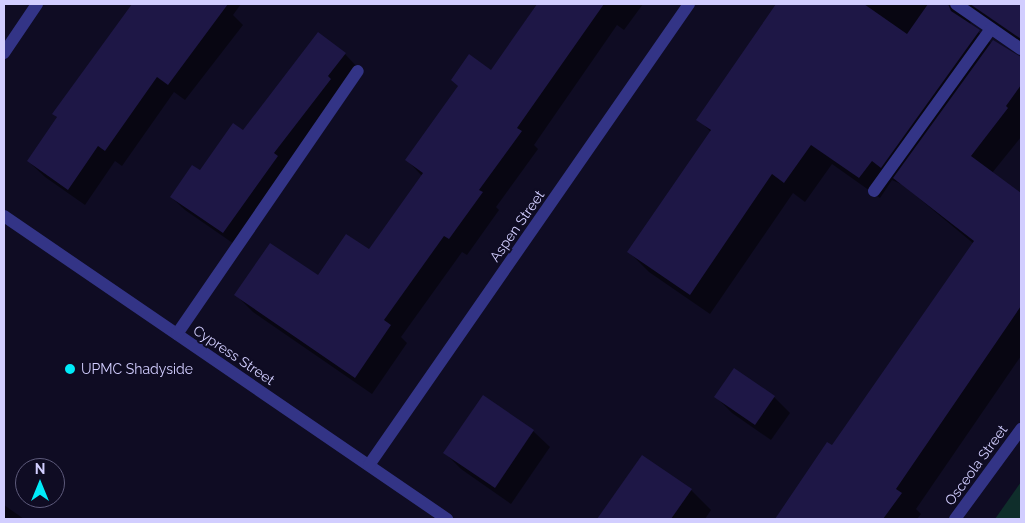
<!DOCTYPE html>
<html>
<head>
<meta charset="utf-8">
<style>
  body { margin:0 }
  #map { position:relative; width:1025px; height:523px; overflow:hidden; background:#0f0c23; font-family:Raleway,sans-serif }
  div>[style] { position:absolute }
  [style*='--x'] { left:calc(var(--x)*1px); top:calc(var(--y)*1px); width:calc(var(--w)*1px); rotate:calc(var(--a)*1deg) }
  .green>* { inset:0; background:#0f2e2b }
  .shadow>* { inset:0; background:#0007 }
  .building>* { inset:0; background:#1e1746 }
  .minor>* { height:12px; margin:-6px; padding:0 6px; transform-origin:6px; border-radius:6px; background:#333486 }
  .dots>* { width:14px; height:14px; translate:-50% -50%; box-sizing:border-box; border:2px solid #0f0c23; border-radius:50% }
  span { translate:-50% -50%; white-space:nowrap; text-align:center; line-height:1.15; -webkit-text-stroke:4px #0f0c23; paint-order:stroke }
  .street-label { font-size:14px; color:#d2ceff }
  .poi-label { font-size:14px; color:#d2ceff }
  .left { translate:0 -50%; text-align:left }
  .frame { position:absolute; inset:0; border:5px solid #d2ceff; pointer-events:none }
  .north { position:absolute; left:15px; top:458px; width:50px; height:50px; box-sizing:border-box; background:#0f0c23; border:1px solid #5d5a7b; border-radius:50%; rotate:0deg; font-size:14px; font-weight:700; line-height:20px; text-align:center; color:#d2ceff }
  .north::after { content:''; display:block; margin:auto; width:18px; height:22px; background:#00ecf9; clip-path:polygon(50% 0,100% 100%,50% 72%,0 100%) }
</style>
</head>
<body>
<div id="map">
  <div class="green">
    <div style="clip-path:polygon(1021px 482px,1021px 519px,995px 519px)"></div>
  </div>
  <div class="shadow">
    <div style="clip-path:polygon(133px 4px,241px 4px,233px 15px,243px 25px,185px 100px,174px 92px,122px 166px,115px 161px,85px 205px,45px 177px,28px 161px,58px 118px,54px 114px)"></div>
    <div style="clip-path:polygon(537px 4px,643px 4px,624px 30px,617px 25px,534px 145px,538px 149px,496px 207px,499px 210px,467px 255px,462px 252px,401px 337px,407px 343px,372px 394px,253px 312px,236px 295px,318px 277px,369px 251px,422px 176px,407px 160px,491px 72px)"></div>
    <div style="clip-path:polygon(780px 4px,1021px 4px,1021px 45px,972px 16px,970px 25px,992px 44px,1021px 58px,1021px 137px,992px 173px,1021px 194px,1021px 356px,916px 509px,921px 514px,917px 519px,776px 519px,828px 444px,832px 447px,974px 244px,903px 185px,892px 180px,880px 198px,832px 164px,805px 202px,793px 193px,710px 314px,649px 272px,629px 252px,711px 132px,698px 119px)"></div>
    <div style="clip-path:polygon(345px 54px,358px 68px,237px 246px,185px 210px,171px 197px,243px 132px)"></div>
    <div style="clip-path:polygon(483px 397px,533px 431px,550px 447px,511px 504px,461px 469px,445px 453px)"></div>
    <div style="clip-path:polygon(716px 397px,774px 397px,790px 413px,771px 440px,732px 413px)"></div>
    <div style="clip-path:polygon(642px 456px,691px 490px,711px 510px,705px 519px,599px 519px)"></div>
    <div style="clip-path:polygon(4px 505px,24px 519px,4px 519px)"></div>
  </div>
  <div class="building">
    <div style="clip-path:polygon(132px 4px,228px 4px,168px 85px,157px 77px,105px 151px,98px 146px,68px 190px,27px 161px,57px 117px,52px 114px)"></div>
    <div style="clip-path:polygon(537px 4px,604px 4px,517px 128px,522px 131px,479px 190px,483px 192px,449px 239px,444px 236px,384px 320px,391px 325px,355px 378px,234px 295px,270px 243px,318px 275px,346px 234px,369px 249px,423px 173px,405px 160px,458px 86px,451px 80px,469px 54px,491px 70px)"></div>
    <div style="clip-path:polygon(776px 4px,864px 4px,907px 34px,928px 4px,948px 4px,951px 11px,980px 30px,881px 168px,872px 161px,859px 178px,811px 145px,784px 183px,772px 174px,690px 295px,627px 252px,711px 130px,696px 120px)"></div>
    <div style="clip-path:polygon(970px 4px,1021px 4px,1021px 39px)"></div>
    <div style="clip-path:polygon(318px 32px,346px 53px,328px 76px,331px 79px,274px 153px,278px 156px,223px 233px,170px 197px,192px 165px,200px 170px,233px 123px,243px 130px)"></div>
    <div style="clip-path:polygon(993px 40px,1021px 57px,1021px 85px,1006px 106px,1008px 108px,971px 156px,1021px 193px,1021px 306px,896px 489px,902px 493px,883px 519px,775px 519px,827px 442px,832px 445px,974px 241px,893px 178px)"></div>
    <div style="clip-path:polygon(734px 368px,775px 396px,755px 425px,714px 397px)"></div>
    <div style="clip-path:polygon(483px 395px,534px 430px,495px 488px,443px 453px)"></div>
    <div style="clip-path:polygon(642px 455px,692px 489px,671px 519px,597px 519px)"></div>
  </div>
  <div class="minor">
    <div style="--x:956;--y:4;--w:79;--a:34.7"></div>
    <div style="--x:4;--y:53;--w:59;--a:-56"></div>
    <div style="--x:874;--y:191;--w:200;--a:-54.2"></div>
    <div style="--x:4;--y:216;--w:537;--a:34.37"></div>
    <div style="--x:177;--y:334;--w:319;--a:-55.5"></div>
    <div style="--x:369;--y:465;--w:561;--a:-55.23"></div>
    <div style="--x:955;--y:519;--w:112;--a:-53.7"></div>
  </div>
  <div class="dots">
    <div style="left:70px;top:369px;background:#00ecf9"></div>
  </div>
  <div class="street-label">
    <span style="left:517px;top:226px;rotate:-55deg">Aspen Street</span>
    <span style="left:234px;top:355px;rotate:34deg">Cypress Street</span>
    <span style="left:976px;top:465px;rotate:-54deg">Osceola Street</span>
  </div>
  <div class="poi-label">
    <span class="left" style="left:81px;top:369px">UPMC Shadyside</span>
  </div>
  <div class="frame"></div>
  <div class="north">N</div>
</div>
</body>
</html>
